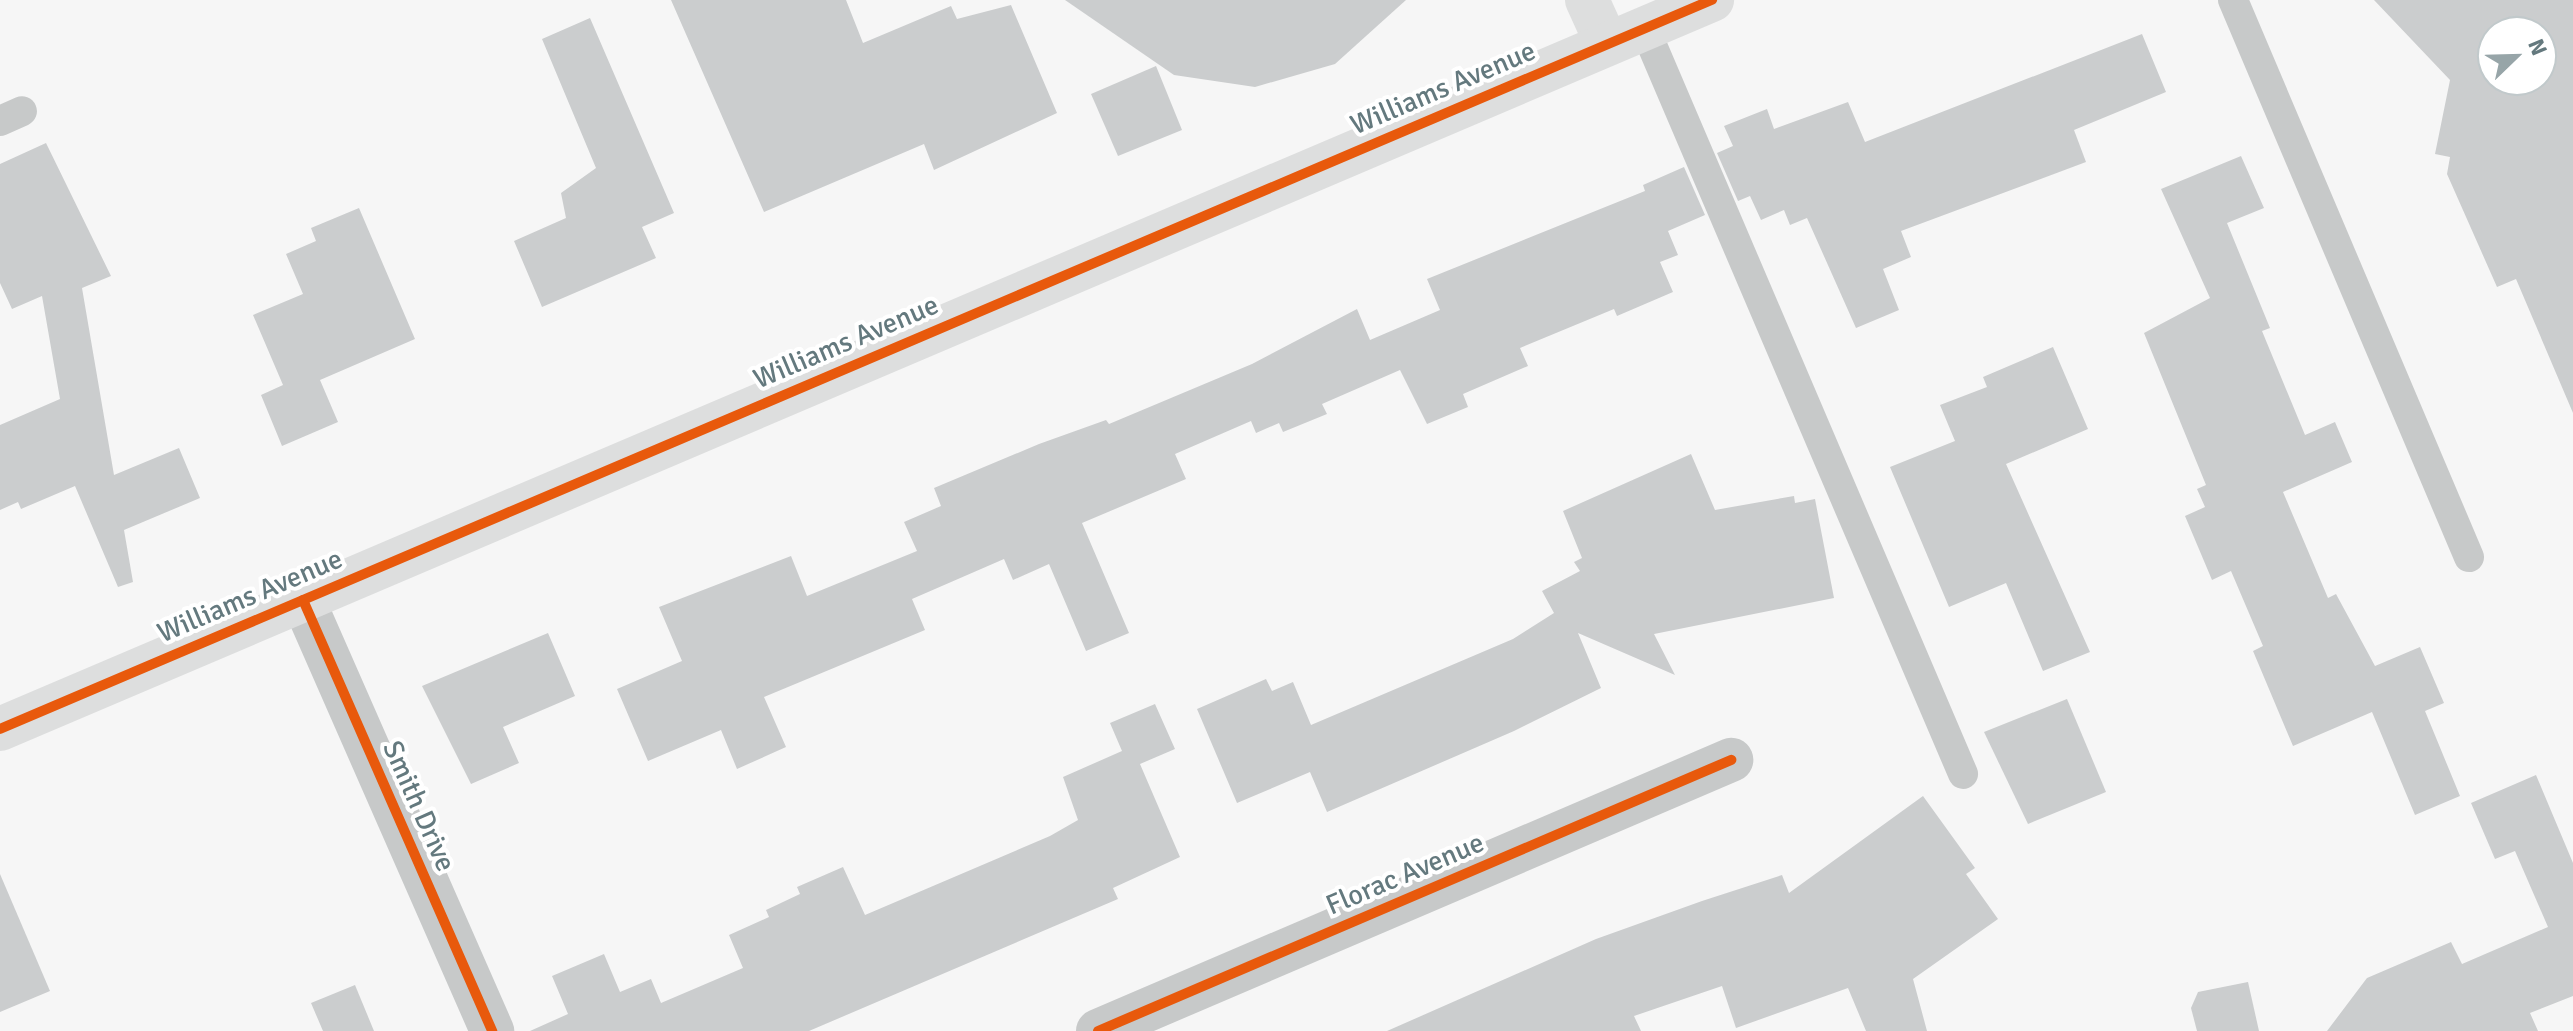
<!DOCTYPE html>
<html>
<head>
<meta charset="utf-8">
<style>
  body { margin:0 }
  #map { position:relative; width:2573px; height:1031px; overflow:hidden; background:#f6f6f6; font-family:Signika,sans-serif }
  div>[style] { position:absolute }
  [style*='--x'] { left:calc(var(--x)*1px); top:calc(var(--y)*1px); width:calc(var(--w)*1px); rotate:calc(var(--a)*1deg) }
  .building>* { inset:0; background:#cbcdce }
  .lane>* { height:30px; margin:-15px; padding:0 15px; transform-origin:15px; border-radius:15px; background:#c7c9c9 }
  .street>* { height:44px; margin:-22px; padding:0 22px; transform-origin:22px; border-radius:22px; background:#c7c9c9 }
  .secondary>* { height:44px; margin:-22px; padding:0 22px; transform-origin:22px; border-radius:22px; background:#dddede }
  .cycleway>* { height:10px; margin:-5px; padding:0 5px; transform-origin:5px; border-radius:5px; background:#e8590c }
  span { translate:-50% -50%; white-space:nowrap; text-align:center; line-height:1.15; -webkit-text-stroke:8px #fff; paint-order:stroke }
  .street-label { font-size:28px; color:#64797e }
  .north { position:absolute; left:2477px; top:16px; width:80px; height:80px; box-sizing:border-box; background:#fff; border:2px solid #c1c9cb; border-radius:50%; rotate:67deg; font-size:22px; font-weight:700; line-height:32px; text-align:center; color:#64797e }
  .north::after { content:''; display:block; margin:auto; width:28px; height:36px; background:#97a5a8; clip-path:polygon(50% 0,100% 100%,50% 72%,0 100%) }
</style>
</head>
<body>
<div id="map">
  <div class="building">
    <div style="clip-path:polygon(671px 0,846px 0,863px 43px,951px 6px,957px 19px,1011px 5px,1057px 113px,934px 170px,924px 144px,764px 212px)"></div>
    <div style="clip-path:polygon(1065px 0,1406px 0,1335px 64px,1255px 87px,1174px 75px)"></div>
    <div style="clip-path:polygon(evenodd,2374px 0,2573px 0,2573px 413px,2516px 279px,2497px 287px,2447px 174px,2450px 157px,2435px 154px,2450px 80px,2374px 0,2493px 32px,2541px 32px,2541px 80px,2493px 80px,2493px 32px)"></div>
    <div style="clip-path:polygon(590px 18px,674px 213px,642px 227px,656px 258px,542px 307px,514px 241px,566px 218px,561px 193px,596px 168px,542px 39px)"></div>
    <div style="clip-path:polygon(2142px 34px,2166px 92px,2074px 130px,2086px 162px,1901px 231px,1911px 257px,1883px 269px,1899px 310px,1856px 328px,1807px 218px,1790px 225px,1784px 210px,1761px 220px,1750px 196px,1738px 201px,1717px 153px,1733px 146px,1724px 126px,1767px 109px,1774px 129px,1848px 102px,1865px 142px)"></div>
    <div style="clip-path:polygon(1156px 66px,1182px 130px,1118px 156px,1091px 94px)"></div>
    <div style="clip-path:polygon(46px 143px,111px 276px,82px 288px,114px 475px,179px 448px,200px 498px,124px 530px,133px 582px,118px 587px,75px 486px,21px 509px,18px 502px,0 510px,0 425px,60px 399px,42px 296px,12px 309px,0 283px,0 164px)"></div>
    <div style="clip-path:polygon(2241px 156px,2264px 208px,2227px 223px,2270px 328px,2262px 331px,2305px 435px,2335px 422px,2352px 462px,2283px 492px,2328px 598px,2336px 594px,2375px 666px,2420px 647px,2444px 703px,2425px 711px,2460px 796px,2415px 815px,2372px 712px,2293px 746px,2253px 651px,2263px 646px,2231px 571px,2212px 580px,2185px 516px,2205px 507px,2197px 489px,2206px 485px,2144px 333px,2210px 298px,2161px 189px)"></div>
    <div style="clip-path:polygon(1684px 167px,1705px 215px,1668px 231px,1678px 255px,1660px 262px,1673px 292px,1617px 316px,1614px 309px,1520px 348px,1528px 366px,1463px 394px,1468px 407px,1427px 424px,1400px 370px,1322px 404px,1327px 414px,1283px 432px,1279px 423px,1256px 433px,1251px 421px,1175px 454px,1186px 479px,1082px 523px,1129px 633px,1086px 651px,1049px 564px,1013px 580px,1004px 559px,912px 599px,925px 630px,764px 697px,786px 747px,737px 769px,721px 730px,648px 761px,617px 689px,682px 661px,659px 607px,791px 556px,807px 596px,917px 551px,904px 522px,941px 506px,934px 488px,1039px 444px,1106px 420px,1109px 424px,1252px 364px,1357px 309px,1370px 340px,1440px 310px,1427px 279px,1645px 191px,1643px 185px)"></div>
    <div style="clip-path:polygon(359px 208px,415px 339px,320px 380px,338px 422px,282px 446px,261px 395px,283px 385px,253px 315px,303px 294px,286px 254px,316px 241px,311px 228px)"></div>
    <div style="clip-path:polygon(2053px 347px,2088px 429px,2006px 464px,2090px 652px,2043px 671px,2006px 583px,1949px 607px,1890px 467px,1955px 441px,1940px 405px,1987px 387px,1983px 377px)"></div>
    <div style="clip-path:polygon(1691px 454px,1715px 510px,1794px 496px,1795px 503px,1815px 499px,1834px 598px,1654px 634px,1675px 675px,1578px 633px,1601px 688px,1514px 731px,1327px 812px,1310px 772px,1237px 803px,1197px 709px,1266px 679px,1272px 691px,1293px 682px,1311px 725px,1513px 639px,1554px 613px,1542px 591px,1580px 571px,1574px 562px,1582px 558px,1563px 511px)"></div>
    <div style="clip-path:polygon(548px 633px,575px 696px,503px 727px,519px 763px,471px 784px,422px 686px)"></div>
    <div style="clip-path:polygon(2067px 699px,2106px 792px,2028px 824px,1984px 732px)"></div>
    <div style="clip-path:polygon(1155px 704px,1175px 749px,1140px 764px,1180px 857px,1113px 888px,1118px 899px,809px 1031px,530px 1031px,568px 1014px,552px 976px,604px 954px,620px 992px,651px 979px,661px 1003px,743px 968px,729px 935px,769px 917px,766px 910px,800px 894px,797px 887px,843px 867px,865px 915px,1050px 836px,1078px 820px,1063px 777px,1122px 751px,1110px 723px)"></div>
    <div style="clip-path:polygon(2536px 775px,2573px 863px,2573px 996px,2530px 1013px,2538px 1031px,2327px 1031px,2367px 978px,2451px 942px,2462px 964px,2548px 927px,2515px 851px,2495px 859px,2471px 803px)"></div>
    <div style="clip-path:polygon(1923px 796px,1975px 868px,1966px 874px,1998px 919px,1913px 979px,1927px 1031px,1866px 1031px,1848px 988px,1736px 1028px,1722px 986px,1634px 1016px,1641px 1031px,1387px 1031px,1596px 939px,1702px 901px,1782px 875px,1789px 893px)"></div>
    <div style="clip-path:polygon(0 874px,50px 991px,0 1012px)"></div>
    <div style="clip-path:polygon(2248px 982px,2259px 1031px,2197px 1031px,2191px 1008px,2198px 992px)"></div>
    <div style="clip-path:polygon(355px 985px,374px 1031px,323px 1031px,311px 1003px)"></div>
  </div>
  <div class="lane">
    <div style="--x:2233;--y:0;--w:605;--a:67.04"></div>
    <div style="--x:1645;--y:29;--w:810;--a:66.88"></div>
    <div style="--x:0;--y:121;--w:24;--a:-24"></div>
  </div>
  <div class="street">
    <div style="--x:303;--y:600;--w:471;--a:66.3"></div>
    <div style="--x:1098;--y:1031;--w:689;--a:-23.18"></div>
  </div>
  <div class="secondary">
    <div style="--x:1587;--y:0;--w:48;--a:65.6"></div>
    <div style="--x:0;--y:729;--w:1861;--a:-23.07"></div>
  </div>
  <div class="cycleway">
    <div style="--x:303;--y:600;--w:471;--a:66.3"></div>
    <div style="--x:0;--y:729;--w:1861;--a:-23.07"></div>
    <div style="--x:1098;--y:1031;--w:689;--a:-23.18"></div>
  </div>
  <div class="street-label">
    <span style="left:1443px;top:88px;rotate:-23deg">Williams Avenue</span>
    <span style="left:846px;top:342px;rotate:-23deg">Williams Avenue</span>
    <span style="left:250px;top:596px;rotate:-23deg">Williams Avenue</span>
    <span style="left:419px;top:806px;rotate:66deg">Smith Drive</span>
    <span style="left:1405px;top:874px;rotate:-23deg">Florac Avenue</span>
  </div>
  <div class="north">N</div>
</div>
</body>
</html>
